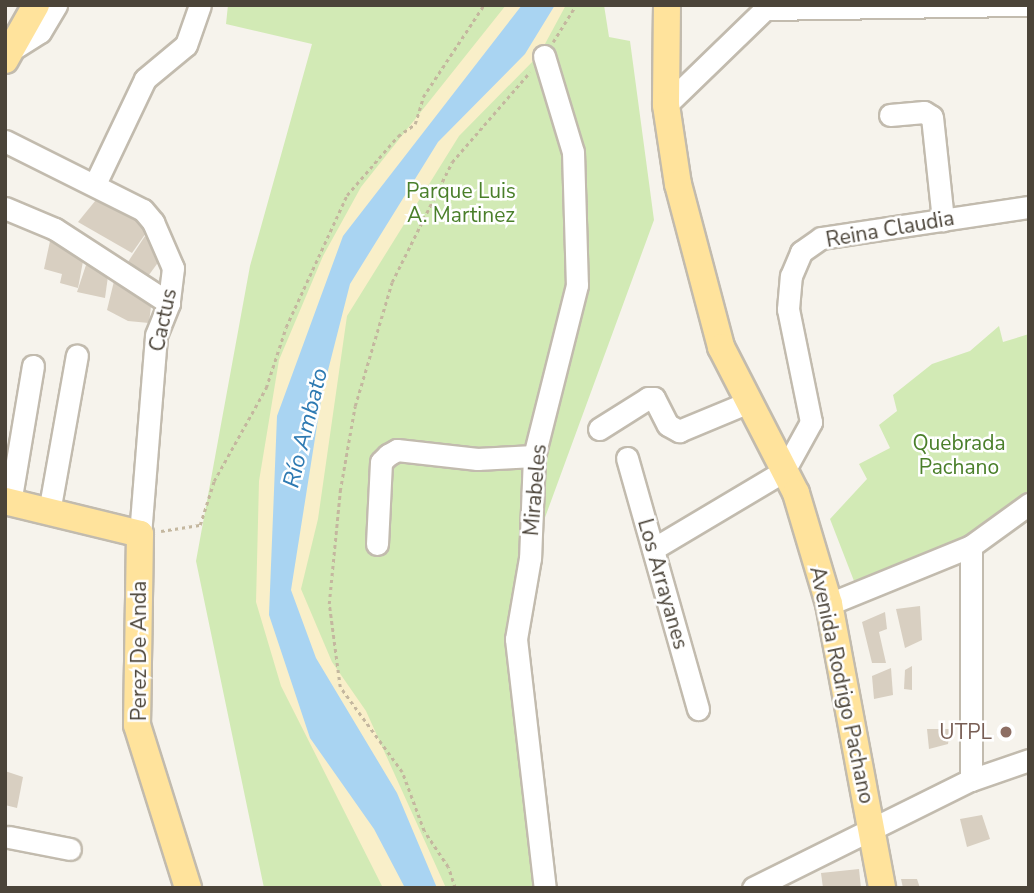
<!DOCTYPE html>
<html>
<head>
<meta charset="utf-8">
<style>
  body { margin:0 }
  #map { position:relative; width:1034px; height:893px; overflow:hidden; background:#f6f3ec; font-family:"Nunito Sans",sans-serif }
  div>[style] { position:absolute }
  [style*='--x'] { left:calc(var(--x)*1px); top:calc(var(--y)*1px); width:calc(var(--w)*1px); rotate:calc(var(--a)*1deg) }
  .green>* { inset:0; background:#d2eab5 }
  .sand>* { inset:0; background:#f9efc9 }
  .water>* { inset:0; background:#a9d4f2 }
  .building>* { inset:0; background:#d8cfc1 }
  .path>* { height:2.5px; margin-top:-1.25px; transform-origin:0; background:repeating-linear-gradient(90deg,#c4b79f 0 3.5px,transparent 0 7px) }
  .roads { filter:drop-shadow(2px 0 #c2bbae) drop-shadow(-2px 0 #c2bbae) drop-shadow(0 2px #c2bbae) drop-shadow(0 -2px #c2bbae) }
  .minor>* { height:21px; margin:-10.5px; padding:0 10.5px; transform-origin:10.5px; border-radius:10.5px; background:#fff }
  .major>* { height:26px; margin:-13px; padding:0 13px; transform-origin:13px; border-radius:13px; background:#ffe39c }
  .dots>* { width:19px; height:19px; translate:-50% -50%; box-sizing:border-box; border:4px solid #fff; border-radius:50% }
  span { translate:-50% -50%; white-space:nowrap; text-align:center; line-height:1.15; -webkit-text-stroke:5px #fff; paint-order:stroke }
  .park-label { font-size:21px; color:#4a7f2a }
  .street-label { font-size:21px; color:#4b4439 }
  .education-label { font-size:21px; color:#785e54 }
  .right { translate:-100% -50%; text-align:right }
  .water-label { font-size:23px; color:#2e7ab2; font-style:italic }
  .frame { position:absolute; inset:0; border:7px solid #4b4439; pointer-events:none }
</style>
</head>
<body>
<div id="map">
  <div class="green">
    <div style="clip-path:polygon(228px 5px,604px 5px,609px 37px,630px 41px,654px 220px,506px 624px,542px 888px,264px 888px,196px 561px,250px 266px,312px 44px,226px 24px)"></div>
    <div style="clip-path:polygon(999px 326px,1003px 342px,1029px 334px,1029px 496px,970px 536px,854px 581px,830px 519px,867px 479px,859px 464px,890px 448px,879px 425px,897px 411px,893px 395px,932px 364px,970px 351px)"></div>
  </div>
  <div class="sand">
    <div style="clip-path:polygon(506px 5px,566px 5px,539px 55px,459px 136px,347px 316px,318px 519px,301px 589px,332px 662px,366px 711px,446px 888px,383px 888px,281px 686px,256px 602px,259px 481px,279px 360px,323px 256px,361px 187px)"></div>
  </div>
  <div class="water">
    <div style="clip-path:polygon(522px 5px,555px 5px,525px 54px,438px 142px,350px 284px,322px 394px,291px 590px,316px 658px,397px 793px,437px 888px,405px 888px,374px 829px,310px 738px,269px 615px,277px 416px,343px 236px)"></div>
  </div>
  <div class="building">
    <div style="clip-path:polygon(100px 195px,153px 223px,132px 253px,78px 222px)"></div>
    <div style="clip-path:polygon(52px 232px,70px 240px,67px 252px,84px 256px,78px 288px,60px 283px,62px 274px,44px 269px)"></div>
    <div style="clip-path:polygon(145px 236px,165px 253px,146px 279px,126px 265px)"></div>
    <div style="clip-path:polygon(86px 265px,109px 269px,105px 298px,77px 292px)"></div>
    <div style="clip-path:polygon(115px 277px,134px 287px,133px 294px,152px 298px,149px 323px,128px 321px,107px 310px)"></div>
    <div style="clip-path:polygon(920px 606px,922px 640px,905px 648px,896px 609px)"></div>
    <div style="clip-path:polygon(885px 612px,887px 629px,879px 632px,886px 663px,872px 663px,862px 622px)"></div>
    <div style="clip-path:polygon(912px 666px,912px 690px,904px 689px,905px 670px)"></div>
    <div style="clip-path:polygon(891px 668px,893px 695px,874px 699px,872px 676px)"></div>
    <div style="clip-path:polygon(927px 729px,950px 729px,948px 744px,929px 749px)"></div>
    <div style="clip-path:polygon(5px 771px,23px 777px,17px 808px,5px 805px)"></div>
    <div style="clip-path:polygon(982px 815px,990px 839px,967px 847px,960px 819px)"></div>
    <div style="clip-path:polygon(859px 869px,861px 888px,823px 888px,821px 873px)"></div>
    <div style="clip-path:polygon(901px 879px,917px 879px,920px 888px,903px 888px)"></div>
  </div>
  <div class="path">
    <div style="--x:553;--y:42;--w:44;--a:-58.1"></div>
    <div style="--x:161;--y:531;--w:39;--a:-9"></div>
    <div style="--x:200;--y:525;--w:46;--a:-72.3"></div>
    <div style="--x:214;--y:481;--w:107;--a:-60.8"></div>
    <div style="--x:266;--y:388;--w:64;--a:-71.8"></div>
    <div style="--x:286;--y:327;--w:145;--a:-65.2"></div>
    <div style="--x:347;--y:195;--w:78;--a:-49.2"></div>
    <div style="--x:398;--y:136;--w:21;--a:-35"></div>
    <div style="--x:415;--y:124;--w:28;--a:-73"></div>
    <div style="--x:423;--y:97;--w:110;--a:-56.5"></div>
    <div style="--x:455;--y:888;--w:22;--a:-108"></div>
    <div style="--x:448;--y:867;--w:43;--a:-123.7"></div>
    <div style="--x:424;--y:831;--w:63;--a:-110.4"></div>
    <div style="--x:402;--y:772;--w:105;--a:-126.1"></div>
    <div style="--x:340;--y:687;--w:84;--a:-97.5"></div>
    <div style="--x:329;--y:604;--w:114;--a:-84.4"></div>
    <div style="--x:340;--y:491;--w:86;--a:-80"></div>
    <div style="--x:355;--y:406;--w:129;--a:-73.4"></div>
    <div style="--x:392;--y:282;--w:134;--a:-63.4"></div>
    <div style="--x:452;--y:162;--w:119;--a:-49.1"></div>
  </div>
  <div class="roads">
    <div class="minor">
      <div style="--x:16;--y:47;--w:28;--a:-32"></div>
      <div style="--x:40;--y:32;--w:31;--a:-59"></div>
      <div style="--x:544;--y:56;--w:100;--a:73.2"></div>
      <div style="--x:573;--y:152;--w:133;--a:88.3"></div>
      <div style="--x:577;--y:285;--w:176;--a:104.1"></div>
      <div style="--x:534;--y:456;--w:102;--a:92.2"></div>
      <div style="--x:530;--y:558;--w:82;--a:99.8"></div>
      <div style="--x:516;--y:639;--w:251;--a:83.4"></div>
      <div style="--x:666;--y:105;--w:138;--a:-44.1"></div>
      <div style="--x:765;--y:9;--w:264;--a:-0.9"></div>
      <div style="--x:890;--y:115;--w:34;--a:-5"></div>
      <div style="--x:924;--y:112;--w:9;--a:32"></div>
      <div style="--x:932;--y:117;--w:104;--a:83.9"></div>
      <div style="--x:5;--y:141;--w:154;--a:26.6"></div>
      <div style="--x:143;--y:210;--w:16;--a:50"></div>
      <div style="--x:153;--y:222;--w:50;--a:66.5"></div>
      <div style="--x:173;--y:268;--w:35;--a:97"></div>
      <div style="--x:169;--y:303;--w:35;--a:112"></div>
      <div style="--x:156;--y:336;--w:199;--a:94.6"></div>
      <div style="--x:95;--y:184;--w:116;--a:-64.5"></div>
      <div style="--x:145;--y:79;--w:53;--a:-39.7"></div>
      <div style="--x:186;--y:45;--w:42;--a:-70.7"></div>
      <div style="--x:5;--y:208;--w:54;--a:22.8"></div>
      <div style="--x:55;--y:229;--w:136;--a:33"></div>
      <div style="--x:599;--y:429;--w:58;--a:-32.3"></div>
      <div style="--x:648;--y:398;--w:6;--a:0"></div>
      <div style="--x:654;--y:398;--w:30;--a:63"></div>
      <div style="--x:668;--y:425;--w:13;--a:29"></div>
      <div style="--x:679;--y:431;--w:76;--a:-22.5"></div>
      <div style="--x:627;--y:458;--w:261;--a:74.2"></div>
      <div style="--x:10;--y:503;--w:139;--a:-80.5"></div>
      <div style="--x:49;--y:512;--w:159;--a:-79.9"></div>
      <div style="--x:377;--y:544;--w:82;--a:-87.2"></div>
      <div style="--x:381;--y:462;--w:10;--a:-45"></div>
      <div style="--x:388;--y:455;--w:10;--a:-29"></div>
      <div style="--x:397;--y:450;--w:81;--a:6.4"></div>
      <div style="--x:477;--y:459;--w:57;--a:-3"></div>
      <div style="--x:653;--y:549;--w:152;--a:-30.8"></div>
      <div style="--x:784;--y:471;--w:56;--a:-61.1"></div>
      <div style="--x:811;--y:422;--w:115;--a:-101.5"></div>
      <div style="--x:788;--y:309;--w:33;--a:-85"></div>
      <div style="--x:791;--y:276;--w:26;--a:-67"></div>
      <div style="--x:801;--y:252;--w:24;--a:-35"></div>
      <div style="--x:821;--y:238;--w:210;--a:-8.5"></div>
      <div style="--x:829;--y:604;--w:153;--a:-22.2"></div>
      <div style="--x:971;--y:546;--w:72;--a:-35.9"></div>
      <div style="--x:971;--y:780;--w:234;--a:-90"></div>
      <div style="--x:9;--y:837;--w:62;--a:11.1"></div>
      <div style="--x:753;--y:888;--w:243;--a:-26.4"></div>
      <div style="--x:971;--y:780;--w:61;--a:-19"></div>
    </div>
    <div class="major">
      <div style="--x:667;--y:5;--w:100;--a:90.6"></div>
      <div style="--x:666;--y:105;--w:80;--a:81.4"></div>
      <div style="--x:678;--y:184;--w:169;--a:75.2"></div>
      <div style="--x:721;--y:347;--w:164;--a:62.8"></div>
      <div style="--x:796;--y:493;--w:116;--a:73.4"></div>
      <div style="--x:829;--y:604;--w:289;--a:79.4"></div>
      <div style="--x:5;--y:60;--w:63;--a:-60.6"></div>
      <div style="--x:5;--y:501;--w:139;--a:13.7"></div>
      <div style="--x:140;--y:534;--w:191;--a:90.9"></div>
      <div style="--x:137;--y:725;--w:171;--a:72.6"></div>
    </div>
  </div>
  <div class="dots">
    <div style="left:1006px;top:732px;background:#8d6e63"></div>
  </div>
  <div class="park-label">
    <span style="left:461px;top:203px">Parque Luis<br>A. Martinez</span>
    <span style="left:959px;top:455px">Quebrada<br>Pachano</span>
  </div>
  <div class="street-label">
    <span style="left:890px;top:229px;rotate:-10deg">Reina Claudia</span>
    <span style="left:163px;top:320px;rotate:-78deg">Cactus</span>
    <span style="left:535px;top:490px;rotate:-85deg">Mirabeles</span>
    <span style="left:663px;top:584px;rotate:74deg">Los Arrayanes</span>
    <span style="left:139px;top:651px;rotate:-90deg">Perez De Anda</span>
    <span style="left:842px;top:685px;rotate:78deg">Avenida Rodrigo Pachano</span>
  </div>
  <div class="education-label">
    <span class="right" style="left:992px;top:732px">UTPL</span>
  </div>
  <div class="water-label">
    <span style="left:306px;top:428px;rotate:-76deg">Río Ambato</span>
  </div>
  <div class="frame"></div>
</div>
</body>
</html>
